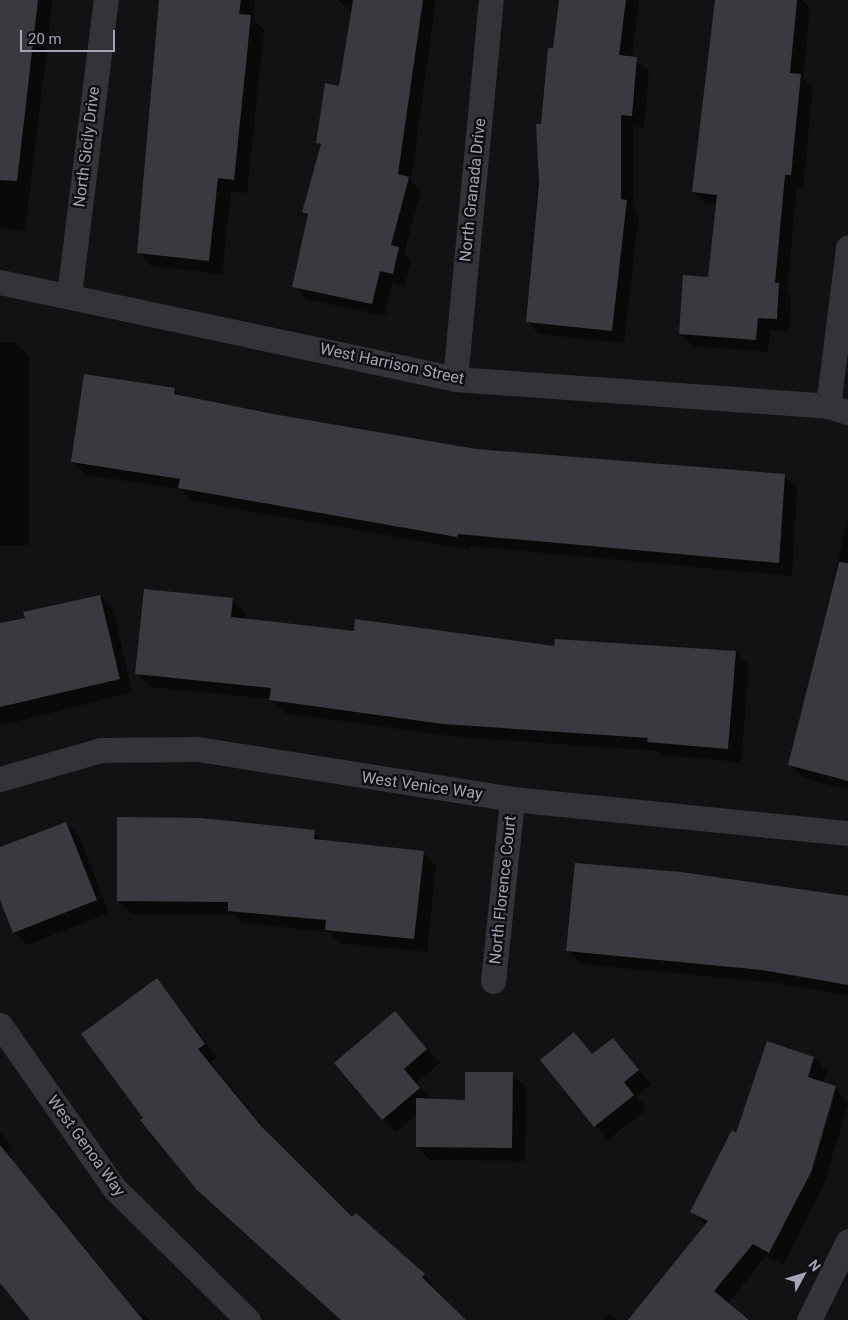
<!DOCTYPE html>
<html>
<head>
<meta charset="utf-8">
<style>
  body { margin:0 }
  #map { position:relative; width:848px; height:1320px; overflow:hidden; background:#121214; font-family:Roboto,sans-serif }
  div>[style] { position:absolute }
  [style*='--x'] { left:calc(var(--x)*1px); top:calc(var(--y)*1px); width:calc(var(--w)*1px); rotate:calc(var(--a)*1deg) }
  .shadow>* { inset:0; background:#0007 }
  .building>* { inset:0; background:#3a393f }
  .minor>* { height:25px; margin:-12.5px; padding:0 12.5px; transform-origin:12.5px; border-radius:12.5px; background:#333339 }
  span { translate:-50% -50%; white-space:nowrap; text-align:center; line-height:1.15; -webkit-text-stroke:4.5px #0d0d0f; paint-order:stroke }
  .street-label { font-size:16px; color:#a3a4b5 }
  .north { position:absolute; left:778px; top:1250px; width:50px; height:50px; -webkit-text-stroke:4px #0d0d0f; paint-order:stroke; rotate:51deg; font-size:14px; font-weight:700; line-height:20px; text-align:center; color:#a3a4b5 }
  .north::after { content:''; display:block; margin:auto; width:18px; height:22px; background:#a3a4b5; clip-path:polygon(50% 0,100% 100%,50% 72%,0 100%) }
  .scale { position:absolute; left:20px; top:30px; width:95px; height:22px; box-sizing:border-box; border:2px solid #a3a4b5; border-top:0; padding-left:6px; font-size:15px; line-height:18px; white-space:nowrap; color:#a3a4b5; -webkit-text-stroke:4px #0d0d0f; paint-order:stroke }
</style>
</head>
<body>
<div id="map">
  <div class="shadow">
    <div style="clip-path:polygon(0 0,53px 0,25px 231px,0 228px)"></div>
    <div style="clip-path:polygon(167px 0,255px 0,253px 19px,264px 30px,247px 193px,231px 191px,222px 274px,151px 266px,138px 252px)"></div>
    <div style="clip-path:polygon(338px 0,436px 0,411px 181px,421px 191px,404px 254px,411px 261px,405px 286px,392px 282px,385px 316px,306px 299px,294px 286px,309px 217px,304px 212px,322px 147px,317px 142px,340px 87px,352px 13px)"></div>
    <div style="clip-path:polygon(559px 0,639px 0,632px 58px,649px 71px,644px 128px,633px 127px,633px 207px,639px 214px,624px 343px,539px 334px,527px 321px,542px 126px)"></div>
    <div style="clip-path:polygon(716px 0,802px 0,810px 8px,803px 78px,813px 88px,803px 187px,797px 187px,787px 292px,791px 297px,789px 331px,770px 330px,768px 352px,693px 346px,680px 334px,709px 279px,717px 205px,706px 204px,693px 192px)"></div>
    <div style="clip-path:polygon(0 343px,16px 343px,29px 356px,29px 545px,0 545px)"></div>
    <div style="clip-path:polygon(175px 389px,182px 397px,273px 415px,476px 450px,784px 476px,797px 489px,792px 576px,471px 546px,470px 550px,193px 501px,181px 489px,86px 475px,73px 462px)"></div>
    <div style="clip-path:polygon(848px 517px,848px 790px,803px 778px,790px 765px)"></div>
    <div style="clip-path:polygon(145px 590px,233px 600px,246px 613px,245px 620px,355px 632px,555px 647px,736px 652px,749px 666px,741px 762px,662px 755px,658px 751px,457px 737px,284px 713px,271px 699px,150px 687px,137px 673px)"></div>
    <div style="clip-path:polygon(100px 596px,113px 609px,132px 692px,0 726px,0 624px)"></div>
    <div style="clip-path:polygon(66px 823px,79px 836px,109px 913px,27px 945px,14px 932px,0 897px,0 849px)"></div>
    <div style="clip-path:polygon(314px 832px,324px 841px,423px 852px,436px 866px,427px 952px,340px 943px,329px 932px,242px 923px,234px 915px,131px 914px,118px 901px)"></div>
    <div style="clip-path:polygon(848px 898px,848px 995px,777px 983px,581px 964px,568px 951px)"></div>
    <div style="clip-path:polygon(157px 980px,217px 1057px,211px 1062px,275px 1142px,352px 1219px,424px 1275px,464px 1320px,341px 1320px,198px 1190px,144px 1118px)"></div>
    <div style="clip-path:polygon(395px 1012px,440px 1063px,416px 1083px,431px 1100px,466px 1101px,513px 1074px,526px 1087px,525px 1161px,430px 1160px,417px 1146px,417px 1114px,396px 1132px,383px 1119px)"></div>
    <div style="clip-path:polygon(574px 1034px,593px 1055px,612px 1040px,651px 1084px,636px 1096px,647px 1109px,608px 1140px,541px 1060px)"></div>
    <div style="clip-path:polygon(evenodd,814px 1058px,827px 1071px,823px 1083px,836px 1088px,848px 1104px,824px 1185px,783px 1265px,766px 1256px,728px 1304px,745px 1320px,630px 1320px,706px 1225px,692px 1212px,737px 1135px,814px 1058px,833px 1094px,835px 1094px,810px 1178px,808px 1177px,833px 1094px)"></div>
    <div style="clip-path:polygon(0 1132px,13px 1149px,7px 1153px,141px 1316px,143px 1313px,151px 1320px,31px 1320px,0 1283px)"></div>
    <div style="clip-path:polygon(609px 1314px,617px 1320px,604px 1320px)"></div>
  </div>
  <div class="building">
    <div style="clip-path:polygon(0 0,38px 0,17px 181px,0 180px)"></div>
    <div style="clip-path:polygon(159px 0,241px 0,239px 14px,251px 15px,234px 180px,218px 178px,209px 261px,137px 253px)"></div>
    <div style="clip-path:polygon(353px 0,423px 0,398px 174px,409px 177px,391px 245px,399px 247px,393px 274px,380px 271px,372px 304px,292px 287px,308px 214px,302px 212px,321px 144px,316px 143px,325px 83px,339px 86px)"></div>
    <div style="clip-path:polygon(559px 0,626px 0,619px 55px,637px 57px,632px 116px,621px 115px,621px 199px,627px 200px,612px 331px,526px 322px,539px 183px,536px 124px,541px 124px,548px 48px,553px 48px)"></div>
    <div style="clip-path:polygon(715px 0,797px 0,790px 73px,801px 74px,791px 175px,785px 175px,775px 283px,779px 283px,777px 319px,758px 318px,756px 340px,679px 334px,683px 275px,708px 277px,717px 195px,692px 192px)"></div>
    <div style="clip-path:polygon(84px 374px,175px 388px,174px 394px,273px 414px,476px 449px,785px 474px,779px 563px,458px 534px,457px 537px,178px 488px,180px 479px,71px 462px)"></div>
    <div style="clip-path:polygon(839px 562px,848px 563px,848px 781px,788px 765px)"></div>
    <div style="clip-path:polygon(144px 589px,233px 598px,231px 617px,354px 631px,355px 619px,554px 646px,555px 639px,736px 651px,728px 749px,647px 742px,648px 738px,443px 724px,269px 700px,271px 688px,135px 674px)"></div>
    <div style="clip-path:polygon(100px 595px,120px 679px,0 707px,0 623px,25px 618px,23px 612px)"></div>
    <div style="clip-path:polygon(117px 817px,201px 818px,315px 830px,314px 839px,424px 851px,414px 939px,325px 930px,326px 920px,228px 911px,228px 902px,117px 901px)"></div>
    <div style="clip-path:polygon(66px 822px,97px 900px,13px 933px,0 900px,0 847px)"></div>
    <div style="clip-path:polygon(575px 863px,681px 872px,848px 896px,848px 985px,762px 970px,566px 951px)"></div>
    <div style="clip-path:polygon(157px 978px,205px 1044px,198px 1049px,262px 1127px,352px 1217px,356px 1213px,425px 1274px,422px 1277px,466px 1320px,341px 1320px,197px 1190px,140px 1120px,143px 1118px,81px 1034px)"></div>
    <div style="clip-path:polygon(395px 1011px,427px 1049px,404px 1069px,420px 1088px,382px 1120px,334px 1063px)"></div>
    <div style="clip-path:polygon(574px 1032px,592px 1054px,613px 1038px,639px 1070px,624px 1082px,634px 1095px,594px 1127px,540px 1060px)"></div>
    <div style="clip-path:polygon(767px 1041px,814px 1057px,808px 1077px,836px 1086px,811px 1172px,769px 1253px,753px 1244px,714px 1291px,749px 1320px,628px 1320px,708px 1221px,690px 1212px,732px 1130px,736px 1133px)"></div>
    <div style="clip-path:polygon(465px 1072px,513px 1072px,512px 1148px,416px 1147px,416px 1098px,465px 1100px)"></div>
    <div style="clip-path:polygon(0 1145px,80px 1243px,143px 1320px,30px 1320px,0 1283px)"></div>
  </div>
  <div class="minor">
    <div style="--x:0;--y:282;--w:465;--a:12"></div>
    <div style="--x:455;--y:379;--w:374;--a:4.1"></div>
    <div style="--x:828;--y:406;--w:21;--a:17"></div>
    <div style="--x:69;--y:295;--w:297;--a:-82.9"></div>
    <div style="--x:455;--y:379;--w:381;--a:-84.6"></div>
    <div style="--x:828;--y:406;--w:160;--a:-82.8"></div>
    <div style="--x:0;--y:779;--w:105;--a:-16"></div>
    <div style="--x:101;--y:750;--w:97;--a:-0.6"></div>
    <div style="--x:198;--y:749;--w:318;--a:9"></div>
    <div style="--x:512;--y:799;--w:338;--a:5.8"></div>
    <div style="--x:493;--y:981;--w:183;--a:-84"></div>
    <div style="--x:0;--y:1025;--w:200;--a:55"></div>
    <div style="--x:115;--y:1189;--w:187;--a:44.6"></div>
    <div style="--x:809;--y:1320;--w:88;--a:-63.7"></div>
  </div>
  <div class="street-label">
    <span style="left:87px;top:147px;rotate:-83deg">North Sicily Drive</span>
    <span style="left:473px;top:190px;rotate:-84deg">North Granada Drive</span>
    <span style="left:392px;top:364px;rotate:12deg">West Harrison Street</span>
    <span style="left:422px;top:786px;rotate:8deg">West Venice Way</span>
    <span style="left:503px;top:890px;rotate:-84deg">North Florence Court</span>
    <span style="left:86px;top:1146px;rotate:54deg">West Genoa Way</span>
  </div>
  <div class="north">N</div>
  <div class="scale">20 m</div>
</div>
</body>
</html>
